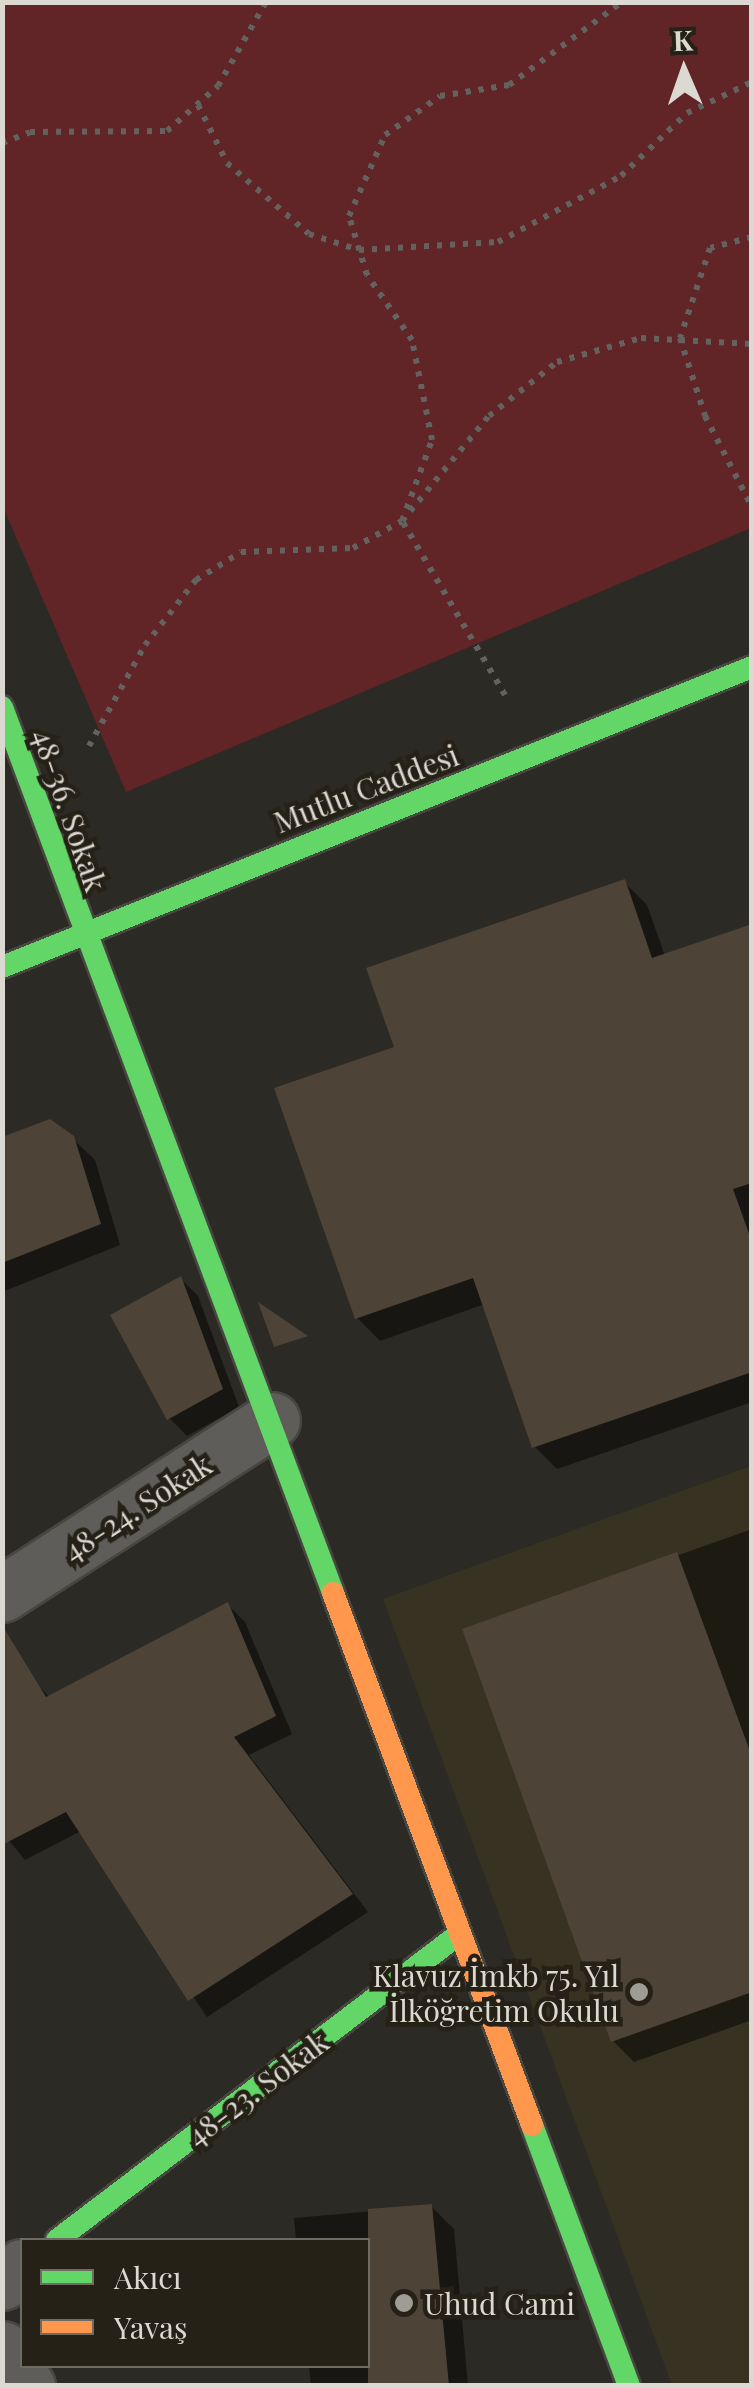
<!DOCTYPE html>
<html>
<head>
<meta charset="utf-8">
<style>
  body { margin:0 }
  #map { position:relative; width:754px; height:2388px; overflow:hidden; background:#2c2a24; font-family:"Playfair Display",serif }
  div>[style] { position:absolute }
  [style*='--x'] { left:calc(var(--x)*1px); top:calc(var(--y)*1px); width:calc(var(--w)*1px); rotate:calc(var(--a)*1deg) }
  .built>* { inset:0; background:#383222 }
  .green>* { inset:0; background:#612427 }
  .shadow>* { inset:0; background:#0007 }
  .building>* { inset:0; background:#4e4337 }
  .path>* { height:6px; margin-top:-3px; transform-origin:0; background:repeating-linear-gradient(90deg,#63625e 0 5px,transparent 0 13px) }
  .roads { filter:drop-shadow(2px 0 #484641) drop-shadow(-2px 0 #484641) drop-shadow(0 2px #484641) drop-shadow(0 -2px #484641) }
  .street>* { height:55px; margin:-27.5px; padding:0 27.5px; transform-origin:27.5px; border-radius:27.5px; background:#5e5d59 }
  .fast>* { height:22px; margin:-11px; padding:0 11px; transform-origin:11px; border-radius:11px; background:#63d668 }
  .slow>* { height:22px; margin:-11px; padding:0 11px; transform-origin:11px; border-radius:11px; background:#ff974d }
  .dots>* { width:28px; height:28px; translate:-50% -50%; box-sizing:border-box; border:5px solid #262117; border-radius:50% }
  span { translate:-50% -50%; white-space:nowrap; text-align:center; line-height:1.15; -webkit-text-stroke:9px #262117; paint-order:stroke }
  .street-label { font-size:30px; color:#dcd9d2 }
  .poi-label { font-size:30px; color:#dcd9d2 }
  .right { translate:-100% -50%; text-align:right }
  .left { translate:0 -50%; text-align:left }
  .frame { position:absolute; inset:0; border:5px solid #dcd9d2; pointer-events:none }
  .legend { position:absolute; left:20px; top:2238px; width:350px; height:130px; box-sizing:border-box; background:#262117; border:2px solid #6f6b62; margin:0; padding:12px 18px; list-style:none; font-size:30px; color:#dcd9d2 }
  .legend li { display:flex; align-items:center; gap:20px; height:50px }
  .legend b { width:50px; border:2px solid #6f6b62 }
  .north { position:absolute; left:634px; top:20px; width:100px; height:100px; -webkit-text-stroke:8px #262117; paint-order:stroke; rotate:358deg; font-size:28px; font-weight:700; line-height:40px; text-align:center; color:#dcd9d2 }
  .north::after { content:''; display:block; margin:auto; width:35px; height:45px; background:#dcd9d2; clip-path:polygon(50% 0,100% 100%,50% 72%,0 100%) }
</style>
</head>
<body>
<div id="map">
  <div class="built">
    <div style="clip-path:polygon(751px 1466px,751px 2385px,672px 2385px,383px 1599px)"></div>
  </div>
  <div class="green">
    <div style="clip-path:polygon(2px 3px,751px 3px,751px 528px,126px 792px,3px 507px)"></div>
  </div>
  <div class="shadow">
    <div style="clip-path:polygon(624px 882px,647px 905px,665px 956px,752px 927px,752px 1402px,557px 1469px,534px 1446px,485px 1304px,380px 1341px,357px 1318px,397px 1049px)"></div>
    <div style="clip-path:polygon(72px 1138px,95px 1160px,120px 1245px,2px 1292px,2px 1140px)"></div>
    <div style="clip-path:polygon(181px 1279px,198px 1296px,239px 1407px,187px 1436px,169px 1418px)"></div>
    <div style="clip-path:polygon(752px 1529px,752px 2020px,634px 2062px,613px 2041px,465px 1631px)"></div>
    <div style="clip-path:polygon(228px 1605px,245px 1622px,292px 1734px,249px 1755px,368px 1912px,207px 2017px,81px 1831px,25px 1860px,2px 1832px,37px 1684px,50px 1698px)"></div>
    <div style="clip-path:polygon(431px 2206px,454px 2229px,468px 2386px,311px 2386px,309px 2366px,368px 2366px,368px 2240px,296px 2240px,294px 2218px)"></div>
  </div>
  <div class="building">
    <div style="clip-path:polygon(625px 879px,652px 958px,752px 924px,752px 1183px,733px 1189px,752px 1242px,752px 1372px,532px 1448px,473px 1278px,355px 1319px,274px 1088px,394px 1047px,366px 968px)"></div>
    <div style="clip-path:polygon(50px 1119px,74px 1136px,101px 1224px,2px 1263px,2px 1137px)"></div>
    <div style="clip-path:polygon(181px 1276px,223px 1389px,167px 1420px,110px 1315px)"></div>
    <div style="clip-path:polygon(258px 1302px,308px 1336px,274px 1347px)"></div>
    <div style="clip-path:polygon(677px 1552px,752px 1757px,752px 1992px,611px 2042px,462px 1629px)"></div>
    <div style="clip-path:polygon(228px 1602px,276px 1716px,234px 1737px,353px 1894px,188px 2001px,66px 1812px,2px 1845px,2px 1625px,46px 1697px)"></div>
    <div style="clip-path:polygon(432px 2204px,449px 2386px,368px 2386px,368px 2209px)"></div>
  </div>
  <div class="path">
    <div style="--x:198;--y:105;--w:65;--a:63.4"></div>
    <div style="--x:227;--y:163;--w:108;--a:40.9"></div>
    <div style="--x:309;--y:234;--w:52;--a:17.7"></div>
    <div style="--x:359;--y:250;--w:139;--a:-3.3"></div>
    <div style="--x:498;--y:242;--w:140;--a:-28.2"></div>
    <div style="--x:621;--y:176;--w:91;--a:-43.7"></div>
    <div style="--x:687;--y:113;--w:72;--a:-25.5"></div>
    <div style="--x:2;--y:143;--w:30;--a:-21"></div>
    <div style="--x:30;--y:132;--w:137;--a:-0.4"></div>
    <div style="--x:167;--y:131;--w:68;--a:-41.4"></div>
    <div style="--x:218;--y:86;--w:97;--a:-60.3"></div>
    <div style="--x:752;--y:237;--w:43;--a:165.3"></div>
    <div style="--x:710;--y:248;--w:95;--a:108.4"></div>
    <div style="--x:680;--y:338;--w:82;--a:72.2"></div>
    <div style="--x:705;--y:416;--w:102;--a:62.7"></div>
    <div style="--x:505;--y:695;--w:202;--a:-120.6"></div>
    <div style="--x:402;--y:521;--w:86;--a:-69.7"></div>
    <div style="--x:432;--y:440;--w:102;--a:-101.3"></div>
    <div style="--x:412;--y:340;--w:79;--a:-124.7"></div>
    <div style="--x:367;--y:275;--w:62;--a:-107"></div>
    <div style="--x:349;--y:216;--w:89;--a:-66"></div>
    <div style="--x:385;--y:135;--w:67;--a:-35.3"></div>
    <div style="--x:440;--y:96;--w:70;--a:-9.1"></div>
    <div style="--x:509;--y:85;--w:140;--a:-36.3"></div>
    <div style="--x:89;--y:746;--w:115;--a:-61"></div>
    <div style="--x:145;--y:645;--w:83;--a:-51.9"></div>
    <div style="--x:196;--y:580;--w:53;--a:-31.9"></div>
    <div style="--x:241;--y:552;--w:112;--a:-2"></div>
    <div style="--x:353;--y:548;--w:56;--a:-28.9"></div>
    <div style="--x:402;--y:521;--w:136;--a:-50.4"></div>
    <div style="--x:489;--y:416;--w:87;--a:-38.5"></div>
    <div style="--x:557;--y:362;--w:87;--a:-15.9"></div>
    <div style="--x:641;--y:338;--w:111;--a:3.1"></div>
  </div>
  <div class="roads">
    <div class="street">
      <div style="--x:2;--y:1594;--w:321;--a:-32.8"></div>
      <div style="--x:2;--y:2282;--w:25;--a:-37"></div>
      <div style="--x:2;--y:2349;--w:45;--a:56"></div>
    </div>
    <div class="fast">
      <div style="--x:2;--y:707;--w:946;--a:69.51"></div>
      <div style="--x:2;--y:967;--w:808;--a:-21.8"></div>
      <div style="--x:532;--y:2125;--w:278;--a:69.6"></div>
      <div style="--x:57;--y:2240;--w:504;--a:-37.26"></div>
    </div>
    <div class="slow">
      <div style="--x:333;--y:1593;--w:568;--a:69.49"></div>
    </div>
  </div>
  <div class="dots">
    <div style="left:639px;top:1992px;background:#9e9c95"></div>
    <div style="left:404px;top:2303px;background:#9e9c95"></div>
  </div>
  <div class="street-label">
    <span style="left:366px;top:788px;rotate:-21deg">Mutlu Caddesi</span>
    <span style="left:70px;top:810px;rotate:71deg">48-36. Sokak</span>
    <span style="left:137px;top:1507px;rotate:-33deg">48-24. Sokak</span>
    <span style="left:257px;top:2088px;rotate:-37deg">48-23. Sokak</span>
  </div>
  <div class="poi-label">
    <span class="right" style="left:619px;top:1992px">Klavuz İmkb 75. Yıl<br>İlköğretim Okulu</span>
    <span class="left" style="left:424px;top:2303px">Uhud Cami</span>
  </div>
  <div class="frame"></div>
  <ul class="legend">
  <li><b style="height:12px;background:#63d668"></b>Akıcı</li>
  <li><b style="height:12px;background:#ff974d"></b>Yavaş</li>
  </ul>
  <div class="north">K</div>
</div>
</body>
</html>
